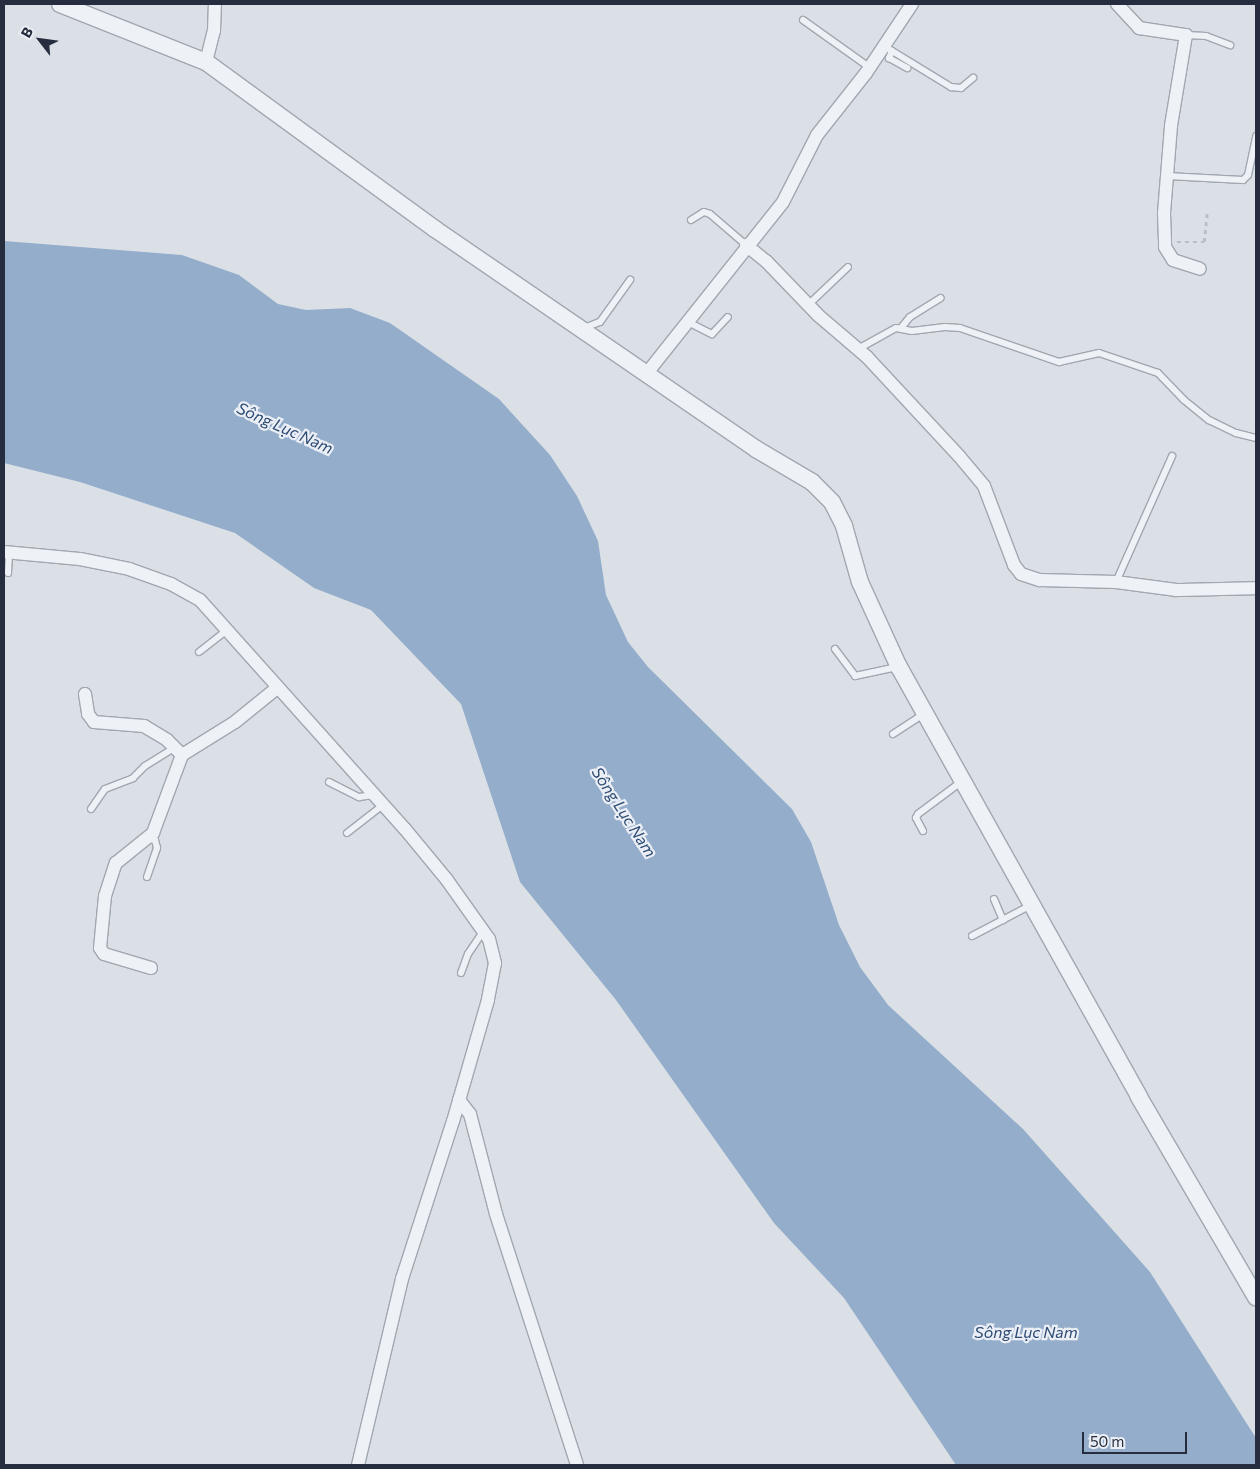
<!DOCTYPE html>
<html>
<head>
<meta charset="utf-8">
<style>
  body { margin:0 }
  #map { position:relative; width:1260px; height:1469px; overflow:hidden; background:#dbe0e7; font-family:Commissioner,sans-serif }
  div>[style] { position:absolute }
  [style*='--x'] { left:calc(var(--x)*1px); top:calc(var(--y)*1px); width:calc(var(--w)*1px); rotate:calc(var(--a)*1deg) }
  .water>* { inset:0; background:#93adca }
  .path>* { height:2.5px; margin-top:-1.25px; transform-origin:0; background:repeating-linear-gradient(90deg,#babec5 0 4px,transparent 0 8px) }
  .roads { filter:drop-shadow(1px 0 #a1a7b1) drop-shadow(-1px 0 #a1a7b1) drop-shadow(0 1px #a1a7b1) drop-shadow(0 -1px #a1a7b1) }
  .service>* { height:6px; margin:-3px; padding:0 3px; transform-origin:3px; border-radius:3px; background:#eef1f5 }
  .minor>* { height:12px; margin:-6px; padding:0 6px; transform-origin:6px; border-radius:6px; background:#eef1f5 }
  .tertiary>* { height:16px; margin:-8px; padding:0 8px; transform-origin:8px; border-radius:8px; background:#eef1f5 }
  span { translate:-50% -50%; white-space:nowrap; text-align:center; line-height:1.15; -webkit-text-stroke:4.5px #ebeff5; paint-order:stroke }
  .water-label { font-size:16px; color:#2c4b74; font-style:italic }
  .frame { position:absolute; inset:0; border:5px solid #252d3e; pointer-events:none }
  .north { position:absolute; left:15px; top:15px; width:50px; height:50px; -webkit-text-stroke:4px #ebeff5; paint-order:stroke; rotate:300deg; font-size:14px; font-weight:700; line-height:20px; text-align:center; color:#252d3e }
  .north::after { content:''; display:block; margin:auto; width:18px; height:22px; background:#252d3e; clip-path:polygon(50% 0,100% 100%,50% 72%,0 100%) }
  .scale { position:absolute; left:1082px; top:1432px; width:105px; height:22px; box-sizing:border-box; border:2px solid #252d3e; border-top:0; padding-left:6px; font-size:15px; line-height:18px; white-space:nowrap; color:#252d3e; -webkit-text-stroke:4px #ebeff5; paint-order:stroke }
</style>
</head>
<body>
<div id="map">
  <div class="water">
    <div style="clip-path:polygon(4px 241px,182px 255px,239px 275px,278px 304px,306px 310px,350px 308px,390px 323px,499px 399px,550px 455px,577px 496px,598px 541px,606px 595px,628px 642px,648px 667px,792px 809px,811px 842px,839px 925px,860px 967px,888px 1005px,1023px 1129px,1150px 1272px,1256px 1438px,1256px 1465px,956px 1465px,844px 1298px,774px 1223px,616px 1000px,520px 882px,461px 704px,371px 610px,314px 588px,235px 533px,80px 482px,4px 463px)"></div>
  </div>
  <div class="path">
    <div style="--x:1177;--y:242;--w:27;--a:0"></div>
    <div style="--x:1204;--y:242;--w:31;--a:-84"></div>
  </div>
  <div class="roads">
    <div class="service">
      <div style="--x:803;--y:20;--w:81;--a:35.5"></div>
      <div style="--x:1186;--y:35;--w:20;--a:3"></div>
      <div style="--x:1206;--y:36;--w:26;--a:21"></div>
      <div style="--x:884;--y:46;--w:79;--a:31.5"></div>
      <div style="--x:951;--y:87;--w:10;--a:6"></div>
      <div style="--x:961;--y:88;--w:16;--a:-40"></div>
      <div style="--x:892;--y:51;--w:8;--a:113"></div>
      <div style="--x:889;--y:58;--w:21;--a:29"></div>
      <div style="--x:1167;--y:176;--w:76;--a:3"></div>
      <div style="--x:1243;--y:180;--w:7;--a:-45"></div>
      <div style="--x:1248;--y:175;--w:40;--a:-78"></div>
      <div style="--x:691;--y:220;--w:15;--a:-32"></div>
      <div style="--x:704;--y:212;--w:6;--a:18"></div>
      <div style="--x:710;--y:214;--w:48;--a:40.7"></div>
      <div style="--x:808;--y:305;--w:55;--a:-43.5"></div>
      <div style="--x:688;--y:322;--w:27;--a:27"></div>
      <div style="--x:712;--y:334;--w:23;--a:-47"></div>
      <div style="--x:584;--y:328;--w:17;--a:-21"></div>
      <div style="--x:600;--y:322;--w:52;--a:-54.5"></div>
      <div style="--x:901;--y:328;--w:14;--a:-51"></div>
      <div style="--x:910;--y:317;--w:36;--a:-32"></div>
      <div style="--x:858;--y:349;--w:43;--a:-28.9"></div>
      <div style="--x:896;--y:328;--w:16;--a:11"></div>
      <div style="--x:912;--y:331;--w:33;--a:-7"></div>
      <div style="--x:945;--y:327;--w:15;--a:4"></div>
      <div style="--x:960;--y:328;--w:105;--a:19"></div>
      <div style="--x:1059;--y:362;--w:41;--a:-12.7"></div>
      <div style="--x:1099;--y:353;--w:62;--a:18.7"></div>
      <div style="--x:1158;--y:373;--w:37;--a:46"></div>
      <div style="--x:1184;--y:400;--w:32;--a:39"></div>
      <div style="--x:1209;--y:420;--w:30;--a:26"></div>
      <div style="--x:1236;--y:433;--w:21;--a:14"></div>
      <div style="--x:8;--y:573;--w:21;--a:-87"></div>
      <div style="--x:1116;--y:582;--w:138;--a:-66"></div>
      <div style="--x:835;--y:649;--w:34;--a:53"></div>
      <div style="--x:855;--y:676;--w:43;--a:-12.1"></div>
      <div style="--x:199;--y:652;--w:36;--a:-38"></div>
      <div style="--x:893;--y:734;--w:37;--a:-33"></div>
      <div style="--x:329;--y:782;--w:34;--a:27"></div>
      <div style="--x:359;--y:797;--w:15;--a:-8"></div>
      <div style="--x:91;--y:809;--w:24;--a:-55"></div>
      <div style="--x:105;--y:789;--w:30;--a:-21"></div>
      <div style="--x:133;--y:778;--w:17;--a:-45"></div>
      <div style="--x:145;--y:766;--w:36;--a:-32"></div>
      <div style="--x:923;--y:831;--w:15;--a:-118"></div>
      <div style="--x:916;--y:818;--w:4;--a:-63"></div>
      <div style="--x:918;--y:814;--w:54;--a:-36.7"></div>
      <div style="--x:347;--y:833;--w:46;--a:-37.9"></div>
      <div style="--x:147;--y:877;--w:31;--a:-71"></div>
      <div style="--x:157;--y:848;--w:8;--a:-104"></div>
      <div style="--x:155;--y:840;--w:6;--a:-171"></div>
      <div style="--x:994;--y:899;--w:23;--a:67"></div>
      <div style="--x:972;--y:936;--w:67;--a:-27.7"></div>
      <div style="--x:461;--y:973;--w:20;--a:-70"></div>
      <div style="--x:468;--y:954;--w:27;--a:-56"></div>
    </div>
    <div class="minor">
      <div style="--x:1117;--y:4;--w:33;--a:47"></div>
      <div style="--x:1139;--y:28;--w:48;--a:8.5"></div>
      <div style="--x:1186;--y:35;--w:92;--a:99.4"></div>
      <div style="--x:1171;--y:126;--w:87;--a:94.6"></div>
      <div style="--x:1164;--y:213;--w:34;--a:88"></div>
      <div style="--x:1165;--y:247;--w:15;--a:58"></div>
      <div style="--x:1173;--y:260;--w:28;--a:18"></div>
      <div style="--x:206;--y:62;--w:32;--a:-76"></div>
      <div style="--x:214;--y:31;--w:27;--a:-88"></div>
      <div style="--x:746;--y:245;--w:26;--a:39"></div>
      <div style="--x:766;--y:261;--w:76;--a:46.1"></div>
      <div style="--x:819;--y:316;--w:63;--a:40.5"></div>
      <div style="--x:867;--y:357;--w:135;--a:47.1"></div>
      <div style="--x:959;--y:456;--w:39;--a:50"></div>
      <div style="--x:984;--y:486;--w:85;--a:69.2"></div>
      <div style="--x:1014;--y:565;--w:11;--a:52"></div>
      <div style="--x:1021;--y:574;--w:20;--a:18"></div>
      <div style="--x:1040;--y:580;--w:76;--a:1.5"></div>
      <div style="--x:1116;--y:582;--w:61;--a:7.6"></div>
      <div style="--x:1176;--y:590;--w:80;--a:-1.4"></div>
      <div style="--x:647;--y:373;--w:218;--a:-51.5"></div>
      <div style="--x:783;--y:202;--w:75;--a:-63.1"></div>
      <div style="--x:817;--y:135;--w:79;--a:-51.7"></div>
      <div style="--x:866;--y:73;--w:83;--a:-56.3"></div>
      <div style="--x:4;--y:552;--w:76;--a:5.3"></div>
      <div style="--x:80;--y:559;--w:50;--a:11.5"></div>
      <div style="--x:129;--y:569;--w:45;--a:19.7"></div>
      <div style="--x:171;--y:584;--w:33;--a:29"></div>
      <div style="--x:200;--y:600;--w:307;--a:48.2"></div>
      <div style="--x:405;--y:829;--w:66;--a:50.5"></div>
      <div style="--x:447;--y:880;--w:72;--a:54.6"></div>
      <div style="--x:489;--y:939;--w:25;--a:76"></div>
      <div style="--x:495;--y:963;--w:38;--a:101"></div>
      <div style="--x:488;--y:1000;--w:126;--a:106.1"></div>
      <div style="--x:453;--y:1121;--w:166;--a:107.9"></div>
      <div style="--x:402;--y:1279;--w:191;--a:103.3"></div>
      <div style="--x:85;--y:694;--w:20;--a:81"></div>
      <div style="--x:88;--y:714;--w:10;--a:53"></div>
      <div style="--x:94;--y:722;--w:50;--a:4.6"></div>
      <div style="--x:144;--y:726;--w:27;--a:31"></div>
      <div style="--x:167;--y:740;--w:21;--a:45"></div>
      <div style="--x:182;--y:755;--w:62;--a:-31.9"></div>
      <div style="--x:235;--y:722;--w:54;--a:-39"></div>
      <div style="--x:151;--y:968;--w:49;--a:-163.4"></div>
      <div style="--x:104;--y:954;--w:7;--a:-124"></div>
      <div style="--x:100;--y:948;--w:52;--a:-84.5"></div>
      <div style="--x:105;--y:896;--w:35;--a:-72"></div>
      <div style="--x:116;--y:863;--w:48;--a:-39"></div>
      <div style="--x:153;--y:833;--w:83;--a:-69.6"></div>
      <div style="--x:459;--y:1100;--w:18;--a:52"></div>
      <div style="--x:470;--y:1114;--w:103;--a:75.4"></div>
      <div style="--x:496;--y:1214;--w:264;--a:72.1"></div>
    </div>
    <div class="tertiary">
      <div style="--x:60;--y:4;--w:157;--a:21.7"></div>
      <div style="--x:206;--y:62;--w:283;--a:36.1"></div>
      <div style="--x:435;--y:229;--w:389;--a:34.4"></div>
      <div style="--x:756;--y:449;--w:65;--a:30.5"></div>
      <div style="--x:812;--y:482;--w:28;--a:45"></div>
      <div style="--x:832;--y:502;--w:27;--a:63"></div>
      <div style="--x:844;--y:526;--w:58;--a:74.1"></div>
      <div style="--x:860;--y:582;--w:94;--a:65.4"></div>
      <div style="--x:899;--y:667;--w:492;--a:60.8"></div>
      <div style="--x:1139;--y:1097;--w:232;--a:59.7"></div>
    </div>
  </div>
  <div class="water-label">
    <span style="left:285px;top:428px;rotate:24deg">Sông Lục Nam</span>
    <span style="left:624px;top:812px;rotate:57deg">Sông Lục Nam</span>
    <span style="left:1026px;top:1332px">Sông Lục Nam</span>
  </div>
  <div class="frame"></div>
  <div class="north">B</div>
  <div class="scale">50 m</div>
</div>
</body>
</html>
